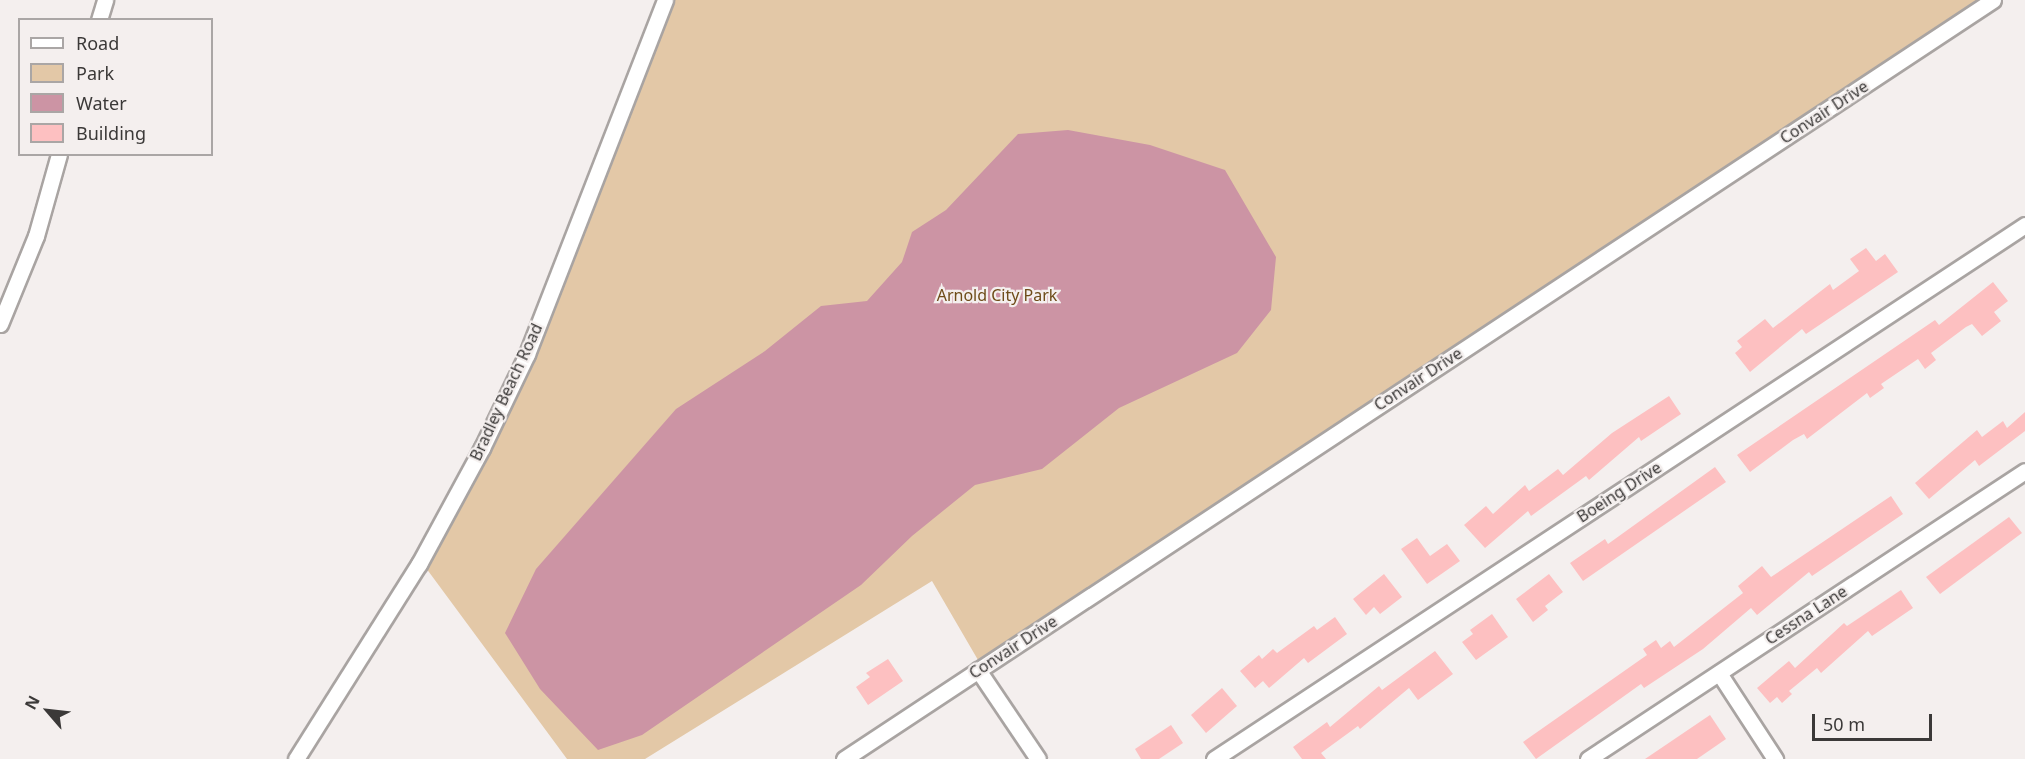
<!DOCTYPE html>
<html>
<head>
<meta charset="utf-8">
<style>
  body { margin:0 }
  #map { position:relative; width:2025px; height:759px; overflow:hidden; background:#f4efee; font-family:"Noto Sans",sans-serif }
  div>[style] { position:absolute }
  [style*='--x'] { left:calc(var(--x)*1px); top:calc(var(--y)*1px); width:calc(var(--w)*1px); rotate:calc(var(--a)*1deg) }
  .green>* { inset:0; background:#e3c8a7 }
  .water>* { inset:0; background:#cc94a4 }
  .building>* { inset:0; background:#fdc0c1 }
  .roads { filter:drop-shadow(2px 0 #a9a4a2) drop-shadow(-2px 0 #a9a4a2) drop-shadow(0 2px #a9a4a2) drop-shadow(0 -2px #a9a4a2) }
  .street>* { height:15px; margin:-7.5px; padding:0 7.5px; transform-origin:7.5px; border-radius:7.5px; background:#fff }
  span { translate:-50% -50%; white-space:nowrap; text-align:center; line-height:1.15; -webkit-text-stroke:4.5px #f4efee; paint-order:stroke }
  .street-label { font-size:16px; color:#3b3938 }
  .park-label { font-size:16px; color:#6e4c19 }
  .legend { position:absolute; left:18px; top:18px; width:195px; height:138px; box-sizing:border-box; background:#f4efee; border:2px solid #aaa6a5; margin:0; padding:8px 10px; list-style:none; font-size:18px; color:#3b3938 }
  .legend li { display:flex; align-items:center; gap:12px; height:30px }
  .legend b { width:30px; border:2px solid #aaa6a5 }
  .north { position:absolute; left:18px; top:681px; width:60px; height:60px; -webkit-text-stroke:4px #f4efee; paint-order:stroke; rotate:298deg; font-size:16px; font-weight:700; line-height:24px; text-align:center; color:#3b3938 }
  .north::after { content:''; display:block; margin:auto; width:21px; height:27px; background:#3b3938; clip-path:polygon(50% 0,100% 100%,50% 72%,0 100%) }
  .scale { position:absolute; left:1812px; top:714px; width:120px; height:27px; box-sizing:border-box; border:3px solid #3b3938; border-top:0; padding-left:8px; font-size:18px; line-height:21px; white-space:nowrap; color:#3b3938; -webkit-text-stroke:4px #f4efee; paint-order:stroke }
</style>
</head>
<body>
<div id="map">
  <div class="green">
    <div style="clip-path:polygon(675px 0,1980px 0,978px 660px,932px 581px,645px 759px,567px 759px,426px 568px,487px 456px,534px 357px)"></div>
  </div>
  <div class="water">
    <div style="clip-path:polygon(1068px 130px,1150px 145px,1225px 170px,1276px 257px,1271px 310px,1237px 353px,1119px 408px,1042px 469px,975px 485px,912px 536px,861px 585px,642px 735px,598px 750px,540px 689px,505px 633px,536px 569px,676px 409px,765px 351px,821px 306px,867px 301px,902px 262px,912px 232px,946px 210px,1018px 134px)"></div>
  </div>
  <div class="building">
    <div style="clip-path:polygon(1866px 248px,1876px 261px,1885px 254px,1898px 272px,1806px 334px,1802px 329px,1750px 372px,1735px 353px,1742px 347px,1737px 341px,1765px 319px,1773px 328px,1830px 284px,1833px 290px,1859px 271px,1850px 259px)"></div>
    <div style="clip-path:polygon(1993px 282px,2008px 301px,1994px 312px,2001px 321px,1982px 336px,1972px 324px,1966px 327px,1931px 353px,1936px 360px,1925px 369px,1918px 359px,1881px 384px,1884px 388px,1870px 398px,1867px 393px,1807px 439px,1804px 434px,1793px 440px,1750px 472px,1737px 455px,1935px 320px,1939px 325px)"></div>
    <div style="clip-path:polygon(1669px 396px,1681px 414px,1641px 441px,1639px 437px,1589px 480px,1586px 476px,1531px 516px,1528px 511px,1485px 548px,1464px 525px,1486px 506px,1493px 514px,1525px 485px,1529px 491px,1558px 469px,1563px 475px,1612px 433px)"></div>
    <div style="clip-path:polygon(2025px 412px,2025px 431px,1979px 466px,1975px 460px,1929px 499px,1915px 483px,1977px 430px,1982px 437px,2003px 421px,2007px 428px)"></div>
    <div style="clip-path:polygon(1715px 467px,1726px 482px,1583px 581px,1570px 563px,1605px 539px,1608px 544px)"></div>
    <div style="clip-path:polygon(1891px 496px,1903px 514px,1812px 576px,1809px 572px,1757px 615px,1751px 608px,1703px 649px,1644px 688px,1641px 684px,1536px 759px,1523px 742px,1647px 655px,1643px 649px,1656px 640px,1661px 648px,1670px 641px,1674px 647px,1743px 593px,1738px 586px,1762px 566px,1771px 577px)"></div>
    <div style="clip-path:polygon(2009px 517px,2022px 533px,1940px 594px,1926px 577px)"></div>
    <div style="clip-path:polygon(1417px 538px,1430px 556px,1447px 544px,1460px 561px,1427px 584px,1401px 549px)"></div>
    <div style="clip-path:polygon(1384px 574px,1402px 597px,1380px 614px,1374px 607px,1366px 615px,1353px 599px)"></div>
    <div style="clip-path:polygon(1549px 574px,1563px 592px,1545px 606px,1548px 610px,1533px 622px,1516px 599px)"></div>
    <div style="clip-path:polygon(1901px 590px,1913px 608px,1872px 636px,1868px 631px,1821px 673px,1817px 668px,1789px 691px,1792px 694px,1782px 703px,1777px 697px,1770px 703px,1757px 688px,1789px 661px,1795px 668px,1844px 623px,1847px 626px)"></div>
    <div style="clip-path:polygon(1492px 614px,1508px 637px,1476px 660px,1462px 642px,1473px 634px,1470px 630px)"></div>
    <div style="clip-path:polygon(1335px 617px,1347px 634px,1308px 663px,1304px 658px,1269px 688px,1263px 681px,1255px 688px,1240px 671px,1259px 655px,1262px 659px,1273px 649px,1277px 653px,1314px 626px,1317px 630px)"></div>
    <div style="clip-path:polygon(1435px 651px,1453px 674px,1418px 700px,1409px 688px,1360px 729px,1358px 726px,1321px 753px,1326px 759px,1302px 759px,1293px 747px,1327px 722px,1330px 727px,1379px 686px,1382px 690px)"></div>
    <div style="clip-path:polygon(888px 659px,903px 681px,868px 705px,856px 687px,870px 677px,866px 673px)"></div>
    <div style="clip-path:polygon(1222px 688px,1237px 706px,1206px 733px,1191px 715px)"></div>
    <div style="clip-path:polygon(1710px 715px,1726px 739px,1697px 759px,1645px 759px)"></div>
    <div style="clip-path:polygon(1171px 725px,1183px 743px,1159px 759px,1141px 759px,1135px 749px)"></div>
  </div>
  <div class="roads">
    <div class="street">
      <div style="--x:99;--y:20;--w:21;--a:-73"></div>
      <div style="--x:0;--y:324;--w:95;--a:-67.8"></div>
      <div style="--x:36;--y:236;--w:85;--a:-74.3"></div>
      <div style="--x:978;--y:670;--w:107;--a:56"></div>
      <div style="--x:1719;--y:673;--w:103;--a:56.9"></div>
      <div style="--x:296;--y:759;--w:231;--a:-57.8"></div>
      <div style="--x:419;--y:564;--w:132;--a:-61.5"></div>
      <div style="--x:482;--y:448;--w:104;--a:-64.4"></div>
      <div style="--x:527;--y:354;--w:380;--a:-68.7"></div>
      <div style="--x:844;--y:759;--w:1377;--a:-33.45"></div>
      <div style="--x:1214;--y:759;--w:971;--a:-33.36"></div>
      <div style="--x:1588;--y:759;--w:523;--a:-33.39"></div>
    </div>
  </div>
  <div class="street-label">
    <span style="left:1824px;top:112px;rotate:-33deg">Convair Drive</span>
    <span style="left:1418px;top:379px;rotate:-33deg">Convair Drive</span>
    <span style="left:506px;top:392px;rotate:-65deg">Bradley Beach Road</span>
    <span style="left:1619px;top:492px;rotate:-33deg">Boeing Drive</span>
    <span style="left:1806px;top:615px;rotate:-33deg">Cessna Lane</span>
    <span style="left:1013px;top:647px;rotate:-33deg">Convair Drive</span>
  </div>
  <div class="park-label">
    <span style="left:997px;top:295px">Arnold City Park</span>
  </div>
  <ul class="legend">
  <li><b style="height:8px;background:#fff"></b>Road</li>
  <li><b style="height:16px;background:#e3c8a7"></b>Park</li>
  <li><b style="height:16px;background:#cc94a4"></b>Water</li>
  <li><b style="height:16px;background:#fdc0c1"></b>Building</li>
  </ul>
  <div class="north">N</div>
  <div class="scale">50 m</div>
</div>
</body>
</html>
